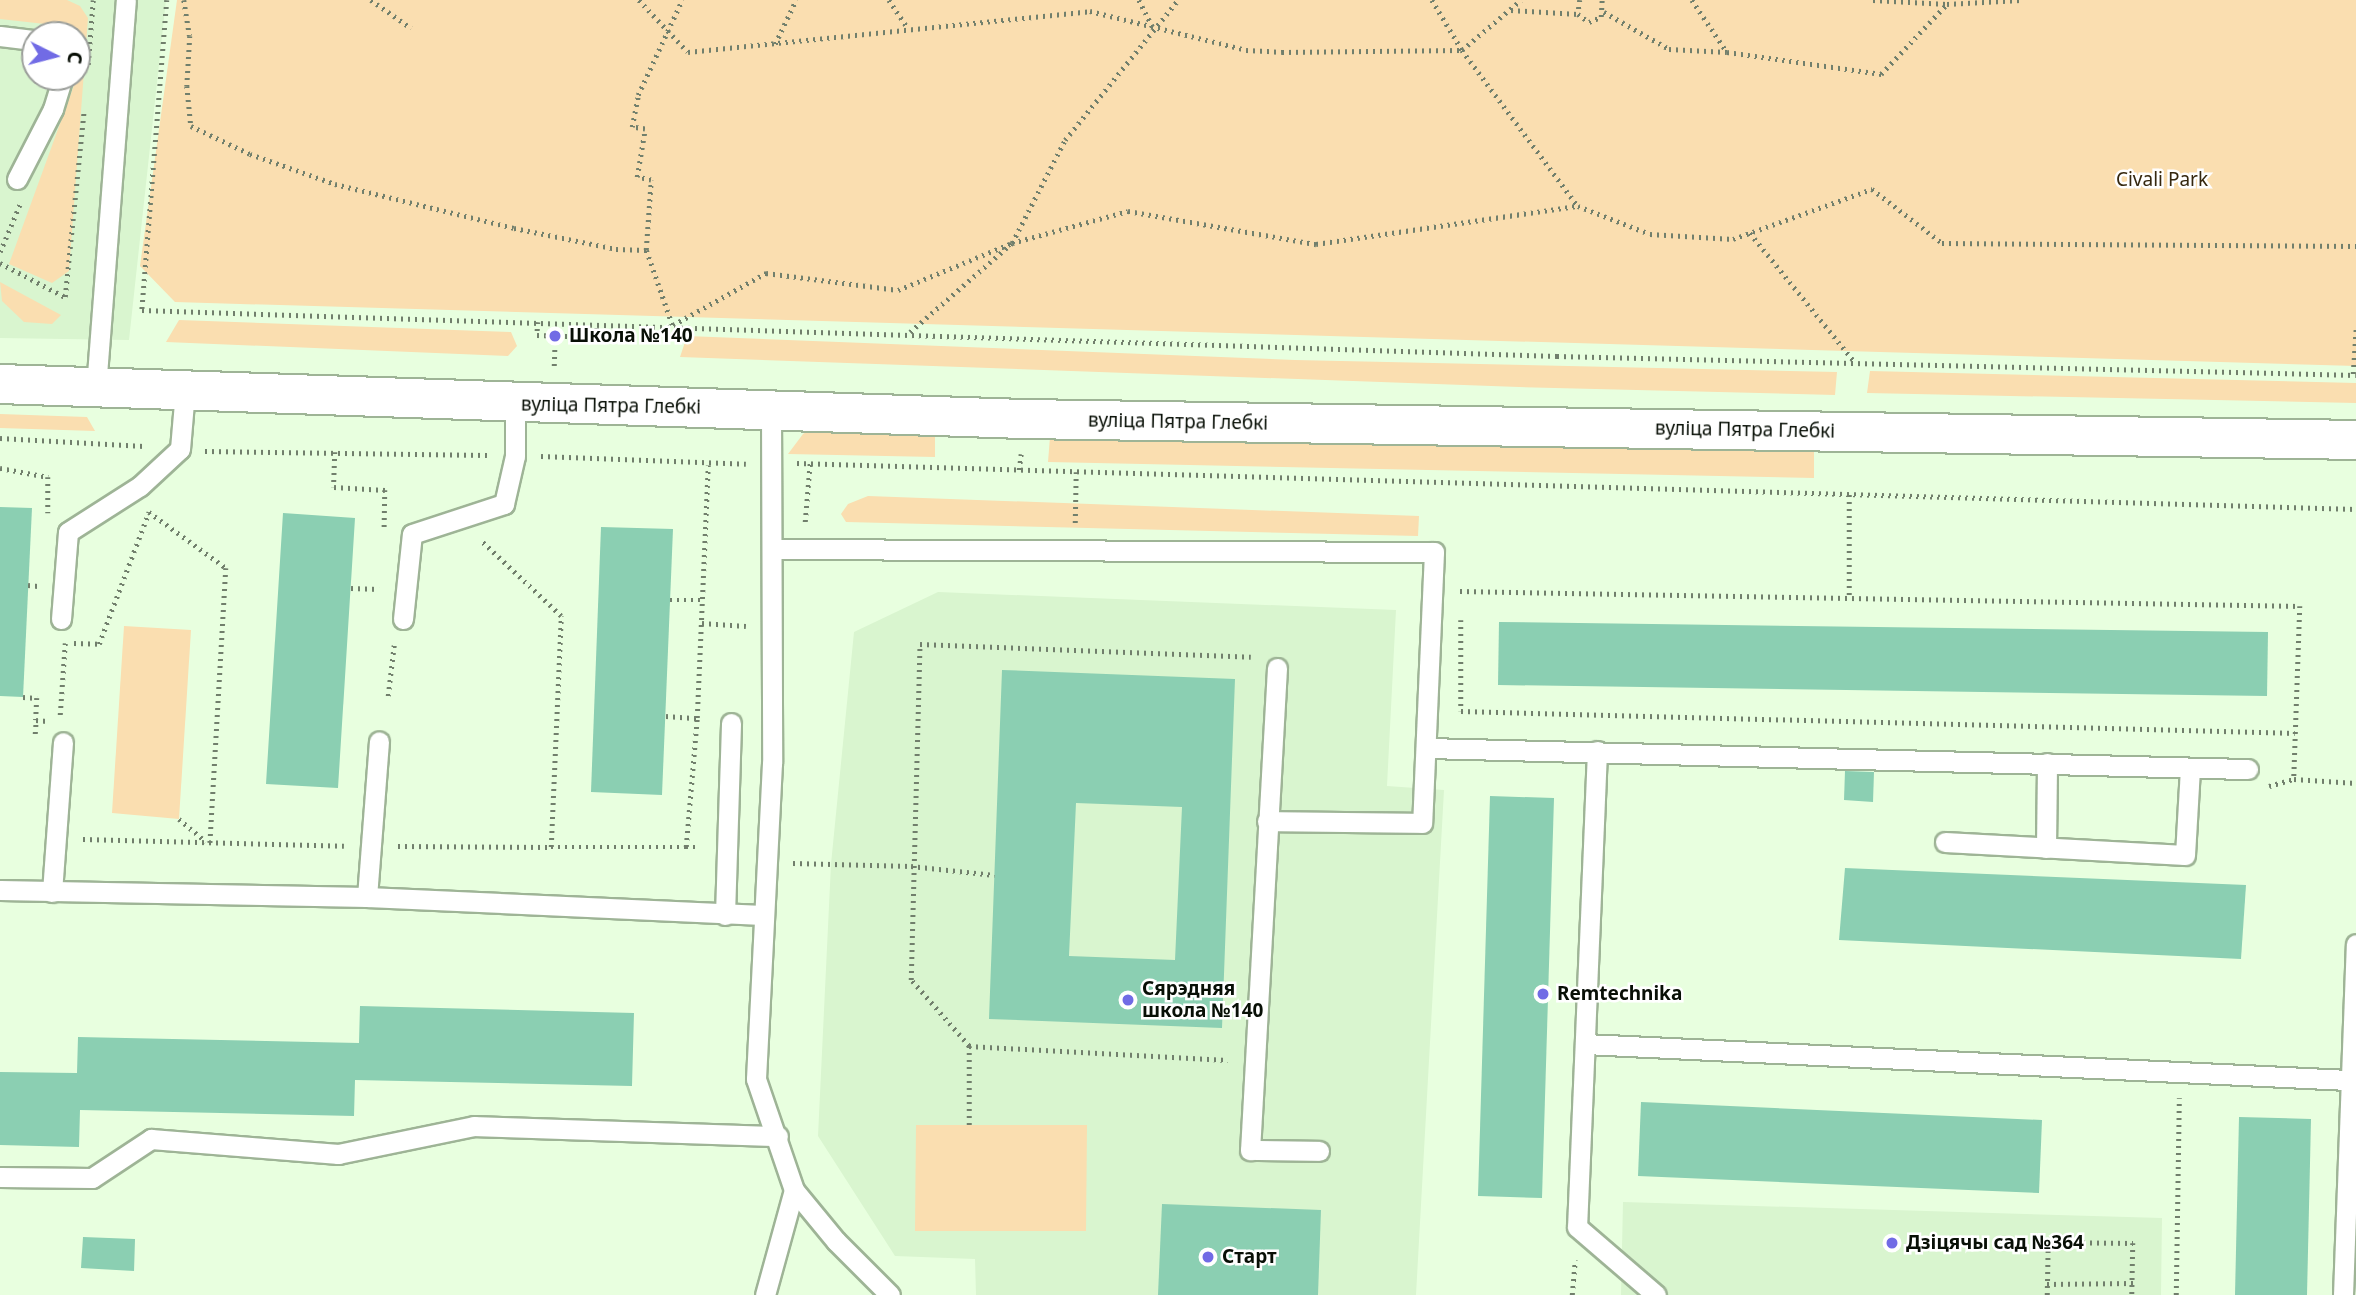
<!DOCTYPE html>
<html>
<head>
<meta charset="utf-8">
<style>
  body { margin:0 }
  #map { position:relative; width:2356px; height:1295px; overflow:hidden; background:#e8ffdf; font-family:"Noto Sans",sans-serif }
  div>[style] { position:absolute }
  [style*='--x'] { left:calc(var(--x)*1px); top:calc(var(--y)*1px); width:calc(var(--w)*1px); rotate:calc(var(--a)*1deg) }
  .built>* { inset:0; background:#d9f5cf }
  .green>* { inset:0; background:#fadeb0 }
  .building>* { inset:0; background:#8bcfb2 }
  .path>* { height:4.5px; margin-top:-2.25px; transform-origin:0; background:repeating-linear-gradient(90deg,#717f6c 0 2px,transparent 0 7px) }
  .roads { filter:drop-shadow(2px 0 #9eb496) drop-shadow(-2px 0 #9eb496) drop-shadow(0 2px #9eb496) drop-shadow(0 -2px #9eb496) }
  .lane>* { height:19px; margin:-9.5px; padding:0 9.5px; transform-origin:9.5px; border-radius:9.5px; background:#fff }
  .secondary>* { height:38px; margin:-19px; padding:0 19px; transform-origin:19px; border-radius:19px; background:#fff }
  .dots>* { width:19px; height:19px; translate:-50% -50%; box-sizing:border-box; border:4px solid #fff; border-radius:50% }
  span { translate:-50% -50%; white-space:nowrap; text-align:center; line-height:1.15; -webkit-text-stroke:5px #fff; paint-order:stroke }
  .park-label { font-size:19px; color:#35270e }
  .poi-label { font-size:19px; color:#080f06; font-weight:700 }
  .left { translate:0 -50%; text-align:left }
  .street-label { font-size:19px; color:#080f06 }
  .north { position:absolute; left:21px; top:21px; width:70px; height:70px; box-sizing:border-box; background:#fff; border:2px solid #9c9f9b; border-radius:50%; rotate:96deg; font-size:19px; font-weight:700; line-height:28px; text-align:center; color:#080f06 }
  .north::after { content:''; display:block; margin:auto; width:24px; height:32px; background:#716be5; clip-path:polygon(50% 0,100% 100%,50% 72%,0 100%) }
</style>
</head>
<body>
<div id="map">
  <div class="built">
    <div style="clip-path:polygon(evenodd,0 0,166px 0,129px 340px,0 338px,0 0,35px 35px,77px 35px,77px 77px,35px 77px,35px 35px)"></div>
    <div style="clip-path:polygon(938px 592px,1396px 610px,1387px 786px,1444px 790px,1416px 1295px,976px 1295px,975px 1259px,895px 1256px,818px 1136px,831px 864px,854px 632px)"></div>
    <div style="clip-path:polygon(1623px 1202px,2162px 1218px,2161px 1295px,1621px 1295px)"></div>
  </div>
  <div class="green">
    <div style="clip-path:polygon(0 0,67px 0,80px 6px,88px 18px,69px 271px,52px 283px,9px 264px,77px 77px,77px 35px,60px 35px,45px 24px,0 19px)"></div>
    <div style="clip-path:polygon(177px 0,2356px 0,2356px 366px,175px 302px,140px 266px)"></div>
    <div style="clip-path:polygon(0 282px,61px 315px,52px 324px,24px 322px,2px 301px)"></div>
    <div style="clip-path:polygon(179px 320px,511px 332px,517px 346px,508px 356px,166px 342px)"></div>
    <div style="clip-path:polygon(687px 336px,1295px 360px,1837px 372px,1835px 395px,1519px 387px,680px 357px)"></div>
    <div style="clip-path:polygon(1870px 371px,2356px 383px,2356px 403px,1867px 393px)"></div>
    <div style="clip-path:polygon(0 414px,87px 417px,95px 431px,0 428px)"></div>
    <div style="clip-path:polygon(818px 425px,935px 428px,935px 457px,788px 454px,803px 434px)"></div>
    <div style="clip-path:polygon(1050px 437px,1814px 452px,1814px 478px,1048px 462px)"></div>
    <div style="clip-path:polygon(868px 496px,1419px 516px,1418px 536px,846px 522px,841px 514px,848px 504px)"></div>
    <div style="clip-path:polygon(124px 626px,191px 630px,179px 819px,112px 813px)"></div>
    <div style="clip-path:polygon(916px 1125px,1087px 1125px,1086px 1231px,915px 1231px)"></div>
  </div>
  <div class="building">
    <div style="clip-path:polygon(0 507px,32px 508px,23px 697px,0 696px)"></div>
    <div style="clip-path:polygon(283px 513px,355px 518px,338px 788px,266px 784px)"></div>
    <div style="clip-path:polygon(601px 527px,673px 529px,662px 795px,591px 792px)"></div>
    <div style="clip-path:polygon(1499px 622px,2268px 632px,2267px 696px,1498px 685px)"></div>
    <div style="clip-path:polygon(evenodd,1002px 670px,1235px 679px,1222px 1028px,989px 1019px,1002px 670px,1076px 803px,1182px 807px,1175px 960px,1069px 956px,1076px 803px)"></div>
    <div style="clip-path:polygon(1845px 771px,1874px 772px,1873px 802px,1844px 800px)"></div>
    <div style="clip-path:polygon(1490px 796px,1554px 798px,1542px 1198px,1478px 1196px)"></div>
    <div style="clip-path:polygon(1845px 868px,2246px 885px,2241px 959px,1839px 940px)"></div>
    <div style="clip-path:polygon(360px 1006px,634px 1013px,632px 1086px,355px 1080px,354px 1116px,80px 1110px,79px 1147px,0 1145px,0 1072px,77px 1073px,78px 1037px,359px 1043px)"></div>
    <div style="clip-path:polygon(1641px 1102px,2042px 1120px,2039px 1193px,1638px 1176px)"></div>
    <div style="clip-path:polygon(2239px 1117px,2311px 1119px,2307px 1295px,2235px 1295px)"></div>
    <div style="clip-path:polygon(1162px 1204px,1321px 1210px,1318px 1295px,1158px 1295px)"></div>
    <div style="clip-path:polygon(83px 1237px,135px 1239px,134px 1271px,81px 1268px)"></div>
  </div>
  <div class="path">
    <div style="--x:167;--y:0;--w:311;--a:94.6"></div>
    <div style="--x:142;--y:310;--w:1416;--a:1.86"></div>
    <div style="--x:1557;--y:356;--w:799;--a:1.36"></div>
    <div style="--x:184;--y:0;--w:36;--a:81"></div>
    <div style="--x:190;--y:36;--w:50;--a:93.4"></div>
    <div style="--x:187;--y:86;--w:40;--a:84.3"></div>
    <div style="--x:191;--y:126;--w:65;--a:25.4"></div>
    <div style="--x:250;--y:154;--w:90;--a:19.4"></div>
    <div style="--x:335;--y:184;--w:184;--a:13.8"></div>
    <div style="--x:514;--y:228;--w:104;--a:11.6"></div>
    <div style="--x:616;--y:249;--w:30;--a:2"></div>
    <div style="--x:371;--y:0;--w:49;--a:35"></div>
    <div style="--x:639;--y:0;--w:71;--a:46.7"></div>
    <div style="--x:688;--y:52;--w:404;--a:-5.8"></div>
    <div style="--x:1090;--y:11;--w:161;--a:14"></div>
    <div style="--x:1246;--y:50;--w:36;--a:3"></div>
    <div style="--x:1282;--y:52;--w:180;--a:-0.6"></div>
    <div style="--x:1462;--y:50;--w:77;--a:-40.3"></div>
    <div style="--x:889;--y:0;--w:34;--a:56"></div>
    <div style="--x:1139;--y:0;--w:30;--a:63"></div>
    <div style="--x:1432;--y:0;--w:58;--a:59"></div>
    <div style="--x:1462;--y:50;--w:194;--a:53.4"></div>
    <div style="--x:1578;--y:206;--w:77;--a:21.3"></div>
    <div style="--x:1650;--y:234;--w:83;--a:3.4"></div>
    <div style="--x:1733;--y:239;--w:148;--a:-19.8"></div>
    <div style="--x:1872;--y:189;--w:88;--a:37.6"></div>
    <div style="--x:1942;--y:243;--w:414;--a:0.4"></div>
    <div style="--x:1580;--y:0;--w:14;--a:98"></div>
    <div style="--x:1578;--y:14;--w:14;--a:36"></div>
    <div style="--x:1589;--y:22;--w:13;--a:-23"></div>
    <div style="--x:1601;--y:17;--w:17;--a:-87"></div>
    <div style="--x:1692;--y:0;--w:63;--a:56.1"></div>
    <div style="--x:1727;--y:52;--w:156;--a:8.1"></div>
    <div style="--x:1881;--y:74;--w:96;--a:-46.7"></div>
    <div style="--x:1873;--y:0;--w:74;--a:3.1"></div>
    <div style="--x:1947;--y:4;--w:74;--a:-3.1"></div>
    <div style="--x:1511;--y:10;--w:67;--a:3.4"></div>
    <div style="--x:1604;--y:12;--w:75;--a:29.6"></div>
    <div style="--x:1669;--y:49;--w:58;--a:3"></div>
    <div style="--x:775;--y:44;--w:49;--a:-64.5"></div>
    <div style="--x:88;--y:65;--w:65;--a:-85.6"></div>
    <div style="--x:1750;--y:233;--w:165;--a:50.9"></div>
    <div style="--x:0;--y:252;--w:52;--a:-67.4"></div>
    <div style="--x:0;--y:263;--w:73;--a:27.6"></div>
    <div style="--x:65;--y:297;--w:189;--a:-84.2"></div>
    <div style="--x:538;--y:322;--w:13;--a:94"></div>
    <div style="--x:537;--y:335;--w:59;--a:1.9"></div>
    <div style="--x:596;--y:337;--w:12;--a:-85"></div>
    <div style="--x:672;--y:325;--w:79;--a:-109.1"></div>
    <div style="--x:646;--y:250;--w:70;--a:-85.9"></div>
    <div style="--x:651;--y:180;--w:14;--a:-168"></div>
    <div style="--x:637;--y:177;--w:49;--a:-80.5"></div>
    <div style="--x:645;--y:129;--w:13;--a:-171"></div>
    <div style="--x:632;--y:127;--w:33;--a:-79"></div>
    <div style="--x:638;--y:95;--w:105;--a:-65.1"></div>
    <div style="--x:673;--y:325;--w:107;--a:-29.2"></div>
    <div style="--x:766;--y:273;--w:133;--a:7.3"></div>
    <div style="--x:898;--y:290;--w:123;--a:-22.4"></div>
    <div style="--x:1012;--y:243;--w:120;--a:-15.4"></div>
    <div style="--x:1128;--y:211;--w:191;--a:10"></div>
    <div style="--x:1316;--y:244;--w:265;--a:-8.3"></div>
    <div style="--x:910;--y:332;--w:135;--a:-41.1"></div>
    <div style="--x:1012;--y:243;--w:116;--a:-62.8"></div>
    <div style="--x:1065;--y:140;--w:180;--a:-51.1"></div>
    <div style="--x:554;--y:366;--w:30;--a:-88"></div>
    <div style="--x:2353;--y:374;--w:47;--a:-86.3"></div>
    <div style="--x:0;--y:438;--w:144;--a:3.2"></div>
    <div style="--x:205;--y:451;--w:282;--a:0.8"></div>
    <div style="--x:335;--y:452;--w:35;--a:92"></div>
    <div style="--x:334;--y:487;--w:51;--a:3.4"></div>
    <div style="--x:385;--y:490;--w:39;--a:91"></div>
    <div style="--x:541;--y:456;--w:205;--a:2.2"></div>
    <div style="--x:797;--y:463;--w:1560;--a:1.69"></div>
    <div style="--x:0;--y:468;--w:49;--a:10.6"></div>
    <div style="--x:48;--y:477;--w:36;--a:90"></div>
    <div style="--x:1019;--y:470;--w:16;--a:-83"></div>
    <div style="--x:149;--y:512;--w:95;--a:36"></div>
    <div style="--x:226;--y:568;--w:275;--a:93.3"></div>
    <div style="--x:805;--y:522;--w:59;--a:-85.2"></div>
    <div style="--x:1075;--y:523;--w:51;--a:-88.9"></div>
    <div style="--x:28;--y:585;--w:10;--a:6"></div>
    <div style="--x:351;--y:588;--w:28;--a:2"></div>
    <div style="--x:1460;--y:591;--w:840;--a:1.02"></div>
    <div style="--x:2300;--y:606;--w:173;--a:92"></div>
    <div style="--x:1849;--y:595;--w:104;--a:-90"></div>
    <div style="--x:670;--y:600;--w:33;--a:0"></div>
    <div style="--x:1461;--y:620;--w:91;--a:90"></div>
    <div style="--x:1461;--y:711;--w:834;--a:1.51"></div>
    <div style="--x:702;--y:623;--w:44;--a:3.9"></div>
    <div style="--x:74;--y:643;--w:25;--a:2"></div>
    <div style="--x:99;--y:644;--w:141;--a:-69.3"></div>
    <div style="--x:388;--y:696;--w:51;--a:-83.3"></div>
    <div style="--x:23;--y:697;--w:14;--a:4"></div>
    <div style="--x:37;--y:698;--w:22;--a:93"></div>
    <div style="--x:36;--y:720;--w:11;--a:5"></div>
    <div style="--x:60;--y:715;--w:72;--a:-86"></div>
    <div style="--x:666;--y:716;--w:31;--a:4"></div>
    <div style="--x:697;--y:718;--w:253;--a:-87.5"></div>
    <div style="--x:35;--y:734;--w:14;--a:-86"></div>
    <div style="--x:2269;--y:786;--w:26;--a:-16"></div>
    <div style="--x:2294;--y:779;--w:62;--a:3.7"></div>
    <div style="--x:179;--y:819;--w:35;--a:40"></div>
    <div style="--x:83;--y:839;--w:261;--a:1.5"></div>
    <div style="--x:398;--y:846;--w:153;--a:0.4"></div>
    <div style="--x:551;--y:847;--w:231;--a:-87.5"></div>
    <div style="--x:561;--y:616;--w:111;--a:-136.8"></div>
    <div style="--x:551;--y:847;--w:135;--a:0"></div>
    <div style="--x:686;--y:847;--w:129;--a:-85.1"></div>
    <div style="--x:686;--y:847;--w:13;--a:0"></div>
    <div style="--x:793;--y:863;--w:118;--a:1.5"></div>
    <div style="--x:911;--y:866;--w:84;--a:6.1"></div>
    <div style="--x:969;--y:1046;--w:259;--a:3.1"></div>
    <div style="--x:969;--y:1125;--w:79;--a:-90"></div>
    <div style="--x:969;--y:1046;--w:88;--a:-131.3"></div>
    <div style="--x:911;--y:980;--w:336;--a:-88.5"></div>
    <div style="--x:920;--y:644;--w:331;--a:2.2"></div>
    <div style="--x:2047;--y:1284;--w:86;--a:-0.7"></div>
    <div style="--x:1572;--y:1295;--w:35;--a:-85"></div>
    <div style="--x:2047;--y:1295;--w:53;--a:-88.9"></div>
    <div style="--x:2048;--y:1242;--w:85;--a:0.7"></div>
    <div style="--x:2133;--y:1243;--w:52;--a:91.1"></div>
    <div style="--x:2176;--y:1295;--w:197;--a:-89.1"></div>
  </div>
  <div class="roads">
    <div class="lane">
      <div style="--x:0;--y:36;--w:35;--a:7"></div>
      <div style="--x:17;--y:179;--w:79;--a:-62.8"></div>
      <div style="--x:53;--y:109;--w:34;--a:-73"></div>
      <div style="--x:96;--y:388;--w:389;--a:-85.6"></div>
      <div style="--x:771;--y:411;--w:352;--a:89.8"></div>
      <div style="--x:772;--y:763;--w:316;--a:92.9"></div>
      <div style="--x:756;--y:1079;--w:117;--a:71.1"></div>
      <div style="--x:794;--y:1190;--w:66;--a:50.5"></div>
      <div style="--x:836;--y:1241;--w:76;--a:45"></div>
      <div style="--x:772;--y:549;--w:662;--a:0.26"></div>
      <div style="--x:1434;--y:552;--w:271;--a:92.5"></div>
      <div style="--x:1422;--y:823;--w:155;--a:-179.3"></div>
      <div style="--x:61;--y:619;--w:87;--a:-85.4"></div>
      <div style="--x:68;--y:532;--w:85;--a:-32.6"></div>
      <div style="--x:140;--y:486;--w:54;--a:-42.8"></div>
      <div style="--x:180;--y:449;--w:58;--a:-85.1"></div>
      <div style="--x:403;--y:619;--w:85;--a:-84"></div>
      <div style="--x:412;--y:534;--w:97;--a:-18.1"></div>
      <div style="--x:504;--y:504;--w:49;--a:-77.1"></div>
      <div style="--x:515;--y:456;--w:52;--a:-90"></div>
      <div style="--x:1277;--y:668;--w:483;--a:93.2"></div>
      <div style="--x:1250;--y:1150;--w:69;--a:0.8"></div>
      <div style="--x:1427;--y:748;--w:821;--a:1.47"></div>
      <div style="--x:1597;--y:751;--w:476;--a:92.4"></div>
      <div style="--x:1577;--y:1227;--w:104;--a:40.7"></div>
      <div style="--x:1945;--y:842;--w:240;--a:3.1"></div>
      <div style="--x:2185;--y:855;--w:87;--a:-86.7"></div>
      <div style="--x:2046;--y:848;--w:85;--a:-89.3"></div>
      <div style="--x:0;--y:890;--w:367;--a:1.1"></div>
      <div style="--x:367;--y:897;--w:396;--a:2.6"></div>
      <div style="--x:52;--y:892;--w:150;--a:-85.8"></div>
      <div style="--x:367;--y:897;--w:156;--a:-85.6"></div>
      <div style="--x:725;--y:915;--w:192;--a:-88.2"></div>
      <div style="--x:1585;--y:1044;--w:764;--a:2.7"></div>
      <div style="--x:0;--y:1177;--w:92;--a:0.6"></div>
      <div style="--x:92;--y:1178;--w:71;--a:-33.5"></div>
      <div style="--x:151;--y:1139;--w:188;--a:4.6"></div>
      <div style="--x:338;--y:1154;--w:139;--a:-11.6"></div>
      <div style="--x:474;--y:1126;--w:304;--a:1.9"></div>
      <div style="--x:765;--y:1295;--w:109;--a:-74.6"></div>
      <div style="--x:2343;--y:1295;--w:351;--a:-87.9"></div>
    </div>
    <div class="secondary">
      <div style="--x:0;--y:384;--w:1025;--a:1.96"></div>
      <div style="--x:1024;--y:419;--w:1332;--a:0.9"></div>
    </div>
  </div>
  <div class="dots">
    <div style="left:555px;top:336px;background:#716be5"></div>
    <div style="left:1543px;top:994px;background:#716be5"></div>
    <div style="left:1128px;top:1000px;background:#716be5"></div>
    <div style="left:1892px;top:1243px;background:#716be5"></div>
    <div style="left:1208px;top:1257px;background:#716be5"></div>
  </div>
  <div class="park-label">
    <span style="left:2162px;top:180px">Civali Park</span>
  </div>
  <div class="poi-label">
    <span class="left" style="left:569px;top:336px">Школа №140</span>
    <span class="left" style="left:1142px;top:1000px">Сярэдняя<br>школа №140</span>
    <span class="left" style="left:1557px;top:994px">Remtechnika</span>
    <span class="left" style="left:1906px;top:1243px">Дзіцячы сад №364</span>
    <span class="left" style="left:1222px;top:1257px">Старт</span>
  </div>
  <div class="street-label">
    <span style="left:611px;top:406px;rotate:1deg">вуліца Пятра Глебкі</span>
    <span style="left:1178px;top:422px;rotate:1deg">вуліца Пятра Глебкі</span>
    <span style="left:1745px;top:430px;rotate:1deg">вуліца Пятра Глебкі</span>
  </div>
  <div class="north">С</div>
</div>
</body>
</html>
